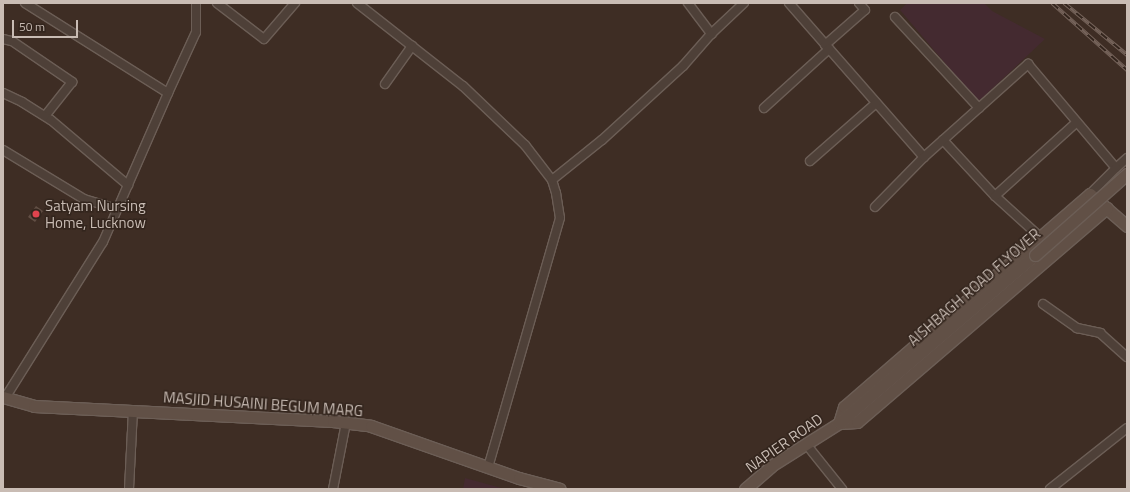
<!DOCTYPE html>
<html>
<head>
<meta charset="utf-8">
<style>
  body { margin:0 }
  #map { position:relative; width:1130px; height:492px; overflow:hidden; background:#3e2d24; font-family:"Titillium Web",sans-serif }
  div>[style] { position:absolute }
  [style*='--x'] { left:calc(var(--x)*1px); top:calc(var(--y)*1px); width:calc(var(--w)*1px); rotate:calc(var(--a)*1deg) }
  .green>* { inset:0; background:#442a30 }
  .building>* { inset:0; background:#624f45 }
  .roads { filter:drop-shadow(1px 0 #6c5e56) drop-shadow(-1px 0 #6c5e56) drop-shadow(0 1px #6c5e56) drop-shadow(0 -1px #6c5e56) }
  .street>* { height:8px; margin:-4px; padding:0 4px; transform-origin:4px; border-radius:4px; background:#4e4038 }
  .secondary>* { height:11px; margin:-5.5px; padding:0 5.5px; transform-origin:5.5px; border-radius:5.5px; background:#615046 }
  .rail>* { height:4px; margin-top:-2px; transform-origin:0; background:repeating-linear-gradient(90deg,#33251d 0 8px,#75635a 0 16px); box-sizing:border-box; border-block:1px solid #75635a }
  .bridges { filter:drop-shadow(1px 0 #6c5e56) drop-shadow(-1px 0 #6c5e56) drop-shadow(0 1px #6c5e56) drop-shadow(0 -1px #6c5e56) }
  .secondary-bridge>* { height:11px; margin:-5.5px; padding:0 5.5px; transform-origin:5.5px; border-radius:5.5px; background:#615046 }
  .dots>* { width:11px; height:11px; translate:-50% -50%; box-sizing:border-box; border:2px solid #33251d; border-radius:50% }
  span { translate:-50% -50%; white-space:nowrap; text-align:center; line-height:1.15; -webkit-text-stroke:3px #33251d; paint-order:stroke }
  .poi-label { font-size:15px; color:#c9bcb4 }
  .left { translate:0 -50%; text-align:left }
  .street-label { font-size:15px; color:#c9bcb4 }
  .frame { position:absolute; inset:0; border:4px solid #c9bcb4; pointer-events:none }
  .scale { position:absolute; left:12px; top:20px; width:66px; height:18px; box-sizing:border-box; border:2px solid #c9bcb4; border-top:0; padding-left:5px; font-size:12px; line-height:14px; white-space:nowrap; color:#c9bcb4; -webkit-text-stroke:3px #33251d; paint-order:stroke }
</style>
</head>
<body>
<div id="map">
  <div class="green">
    <div style="clip-path:polygon(907px 3px,984px 3px,992px 11px,1045px 39px,978px 102px,900px 10px)"></div>
    <div style="clip-path:polygon(465px 478px,505px 489px,463px 489px)"></div>
  </div>
  <div class="building">
    <div style="clip-path:polygon(36px 206px,43px 211px,35px 222px,28px 217px)"></div>
  </div>
  <div class="roads">
    <div class="street">
      <div style="--x:25;--y:3;--w:169;--a:32.2"></div>
      <div style="--x:217;--y:3;--w:59;--a:37.5"></div>
      <div style="--x:264;--y:39;--w:48;--a:-49.3"></div>
      <div style="--x:357;--y:3;--w:135;--a:38.1"></div>
      <div style="--x:463;--y:86;--w:86;--a:43.6"></div>
      <div style="--x:525;--y:145;--w:44;--a:52.4"></div>
      <div style="--x:552;--y:180;--w:14;--a:73"></div>
      <div style="--x:556;--y:193;--w:25;--a:81"></div>
      <div style="--x:560;--y:218;--w:260;--a:106.1"></div>
      <div style="--x:688;--y:3;--w:39;--a:53"></div>
      <div style="--x:789;--y:3;--w:205;--a:48.8"></div>
      <div style="--x:895;--y:17;--w:124;--a:47.3"></div>
      <div style="--x:3;--y:39;--w:9;--a:13"></div>
      <div style="--x:12;--y:41;--w:73;--a:34.3"></div>
      <div style="--x:72;--y:82;--w:43;--a:128.5"></div>
      <div style="--x:825;--y:45;--w:53;--a:-41.2"></div>
      <div style="--x:865;--y:10;--w:9;--a:-131"></div>
      <div style="--x:385;--y:84;--w:47;--a:-54.6"></div>
      <div style="--x:3;--y:93;--w:21;--a:25"></div>
      <div style="--x:22;--y:102;--w:34;--a:32"></div>
      <div style="--x:51;--y:120;--w:101;--a:40.2"></div>
      <div style="--x:764;--y:108;--w:88;--a:-42.2"></div>
      <div style="--x:943;--y:140;--w:76;--a:47.1"></div>
      <div style="--x:995;--y:196;--w:61;--a:42.3"></div>
      <div style="--x:3;--y:150;--w:95;--a:31.2"></div>
      <div style="--x:84;--y:199;--w:34;--a:17"></div>
      <div style="--x:810;--y:161;--w:88;--a:-41.3"></div>
      <div style="--x:1116;--y:168;--w:15;--a:-42"></div>
      <div style="--x:552;--y:180;--w:64;--a:-38.7"></div>
      <div style="--x:602;--y:140;--w:110;--a:-42.4"></div>
      <div style="--x:683;--y:66;--w:43;--a:-48.8"></div>
      <div style="--x:711;--y:34;--w:45;--a:-43.2"></div>
      <div style="--x:995;--y:196;--w:110;--a:-42.1"></div>
      <div style="--x:875;--y:207;--w:70;--a:-45.6"></div>
      <div style="--x:924;--y:157;--w:140;--a:-41.8"></div>
      <div style="--x:1028;--y:64;--w:136;--a:49.8"></div>
      <div style="--x:1116;--y:168;--w:37;--a:135"></div>
      <div style="--x:1043;--y:304;--w:42;--a:35.2"></div>
      <div style="--x:1077;--y:328;--w:24;--a:12"></div>
      <div style="--x:1100;--y:333;--w:36;--a:42"></div>
      <div style="--x:5;--y:398;--w:184;--a:-57.9"></div>
      <div style="--x:103;--y:242;--w:163;--a:-66.4"></div>
      <div style="--x:168;--y:93;--w:67;--a:-65.3"></div>
      <div style="--x:196;--y:32;--w:29;--a:-90"></div>
      <div style="--x:806;--y:444;--w:58;--a:51.3"></div>
      <div style="--x:129;--y:489;--w:78;--a:-87.1"></div>
      <div style="--x:333;--y:489;--w:67;--a:-78.9"></div>
      <div style="--x:1050;--y:489;--w:98;--a:-38.4"></div>
    </div>
    <div class="secondary">
      <div style="--x:3;--y:397;--w:32;--a:16"></div>
      <div style="--x:34;--y:406;--w:299;--a:2.9"></div>
      <div style="--x:333;--y:421;--w:38;--a:7"></div>
      <div style="--x:371;--y:426;--w:157;--a:19.4"></div>
      <div style="--x:519;--y:478;--w:42;--a:15"></div>
      <div style="--x:839;--y:423;--w:17;--a:-73"></div>
      <div style="--x:844;--y:407;--w:325;--a:-40.9"></div>
      <div style="--x:1090;--y:194;--w:49;--a:40.9"></div>
      <div style="--x:839;--y:423;--w:18;--a:-3"></div>
      <div style="--x:857;--y:422;--w:329;--a:-40.6"></div>
      <div style="--x:745;--y:489;--w:35;--a:-41"></div>
      <div style="--x:771;--y:466;--w:80;--a:-32.3"></div>
      <div style="--x:839;--y:423;--w:258;--a:-40.6"></div>
    </div>
  </div>
  <div class="rail">
    <div style="--x:1052;--y:3;--w:101;--a:41.8"></div>
    <div style="--x:1064;--y:3;--w:82;--a:39.5"></div>
  </div>
  <div class="bridges">
    <div class="secondary-bridge">
      <div style="--x:1035;--y:255;--w:123;--a:-41.4"></div>
    </div>
  </div>
  <div class="dots">
    <div style="left:36px;top:214px;background:#e0444e"></div>
  </div>
  <div class="poi-label">
    <span class="left" style="left:45px;top:214px">Satyam Nursing<br>Home, Lucknow</span>
  </div>
  <div class="street-label">
    <span style="left:974px;top:287px;rotate:-41deg">AISHBAGH ROAD FLYOVER</span>
    <span style="left:263px;top:404px;rotate:4deg">MASJID HUSAINI BEGUM MARG</span>
    <span style="left:784px;top:443px;rotate:-35deg">NAPIER ROAD</span>
  </div>
  <div class="frame"></div>
  <div class="scale">50 m</div>
</div>
</body>
</html>
